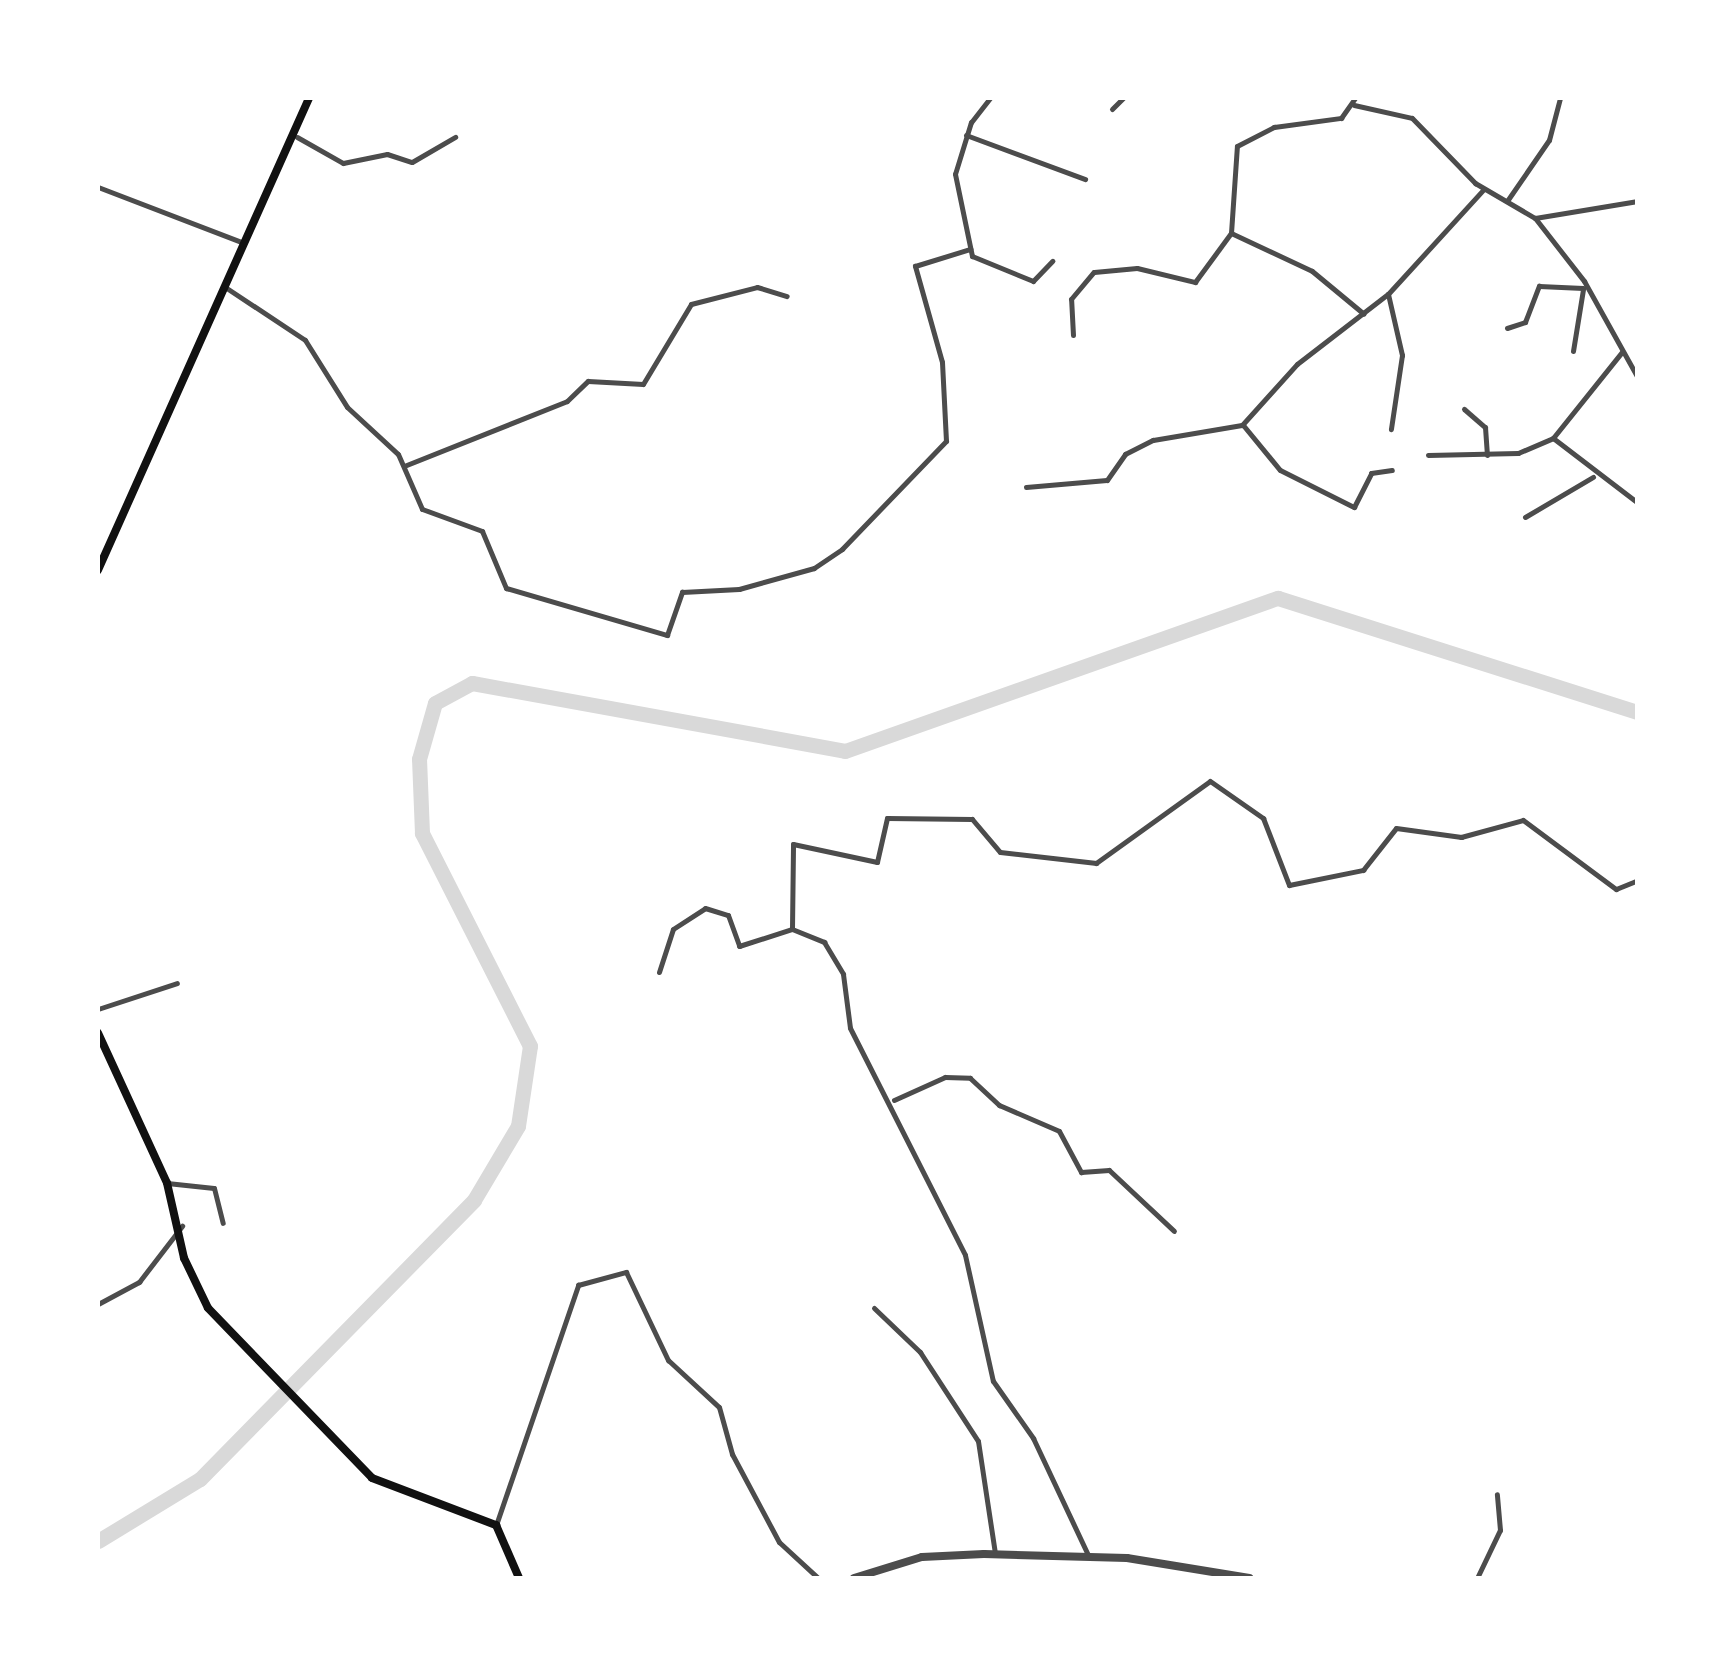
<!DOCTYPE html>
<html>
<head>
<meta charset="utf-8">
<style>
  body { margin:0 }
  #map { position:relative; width:1735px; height:1676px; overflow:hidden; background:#fff; font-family:Ubuntu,sans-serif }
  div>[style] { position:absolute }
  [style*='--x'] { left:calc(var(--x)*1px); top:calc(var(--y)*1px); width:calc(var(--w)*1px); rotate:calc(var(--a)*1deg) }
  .river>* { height:15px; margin:-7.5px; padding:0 7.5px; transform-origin:7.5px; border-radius:7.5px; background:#d9d9d9 }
  .minor>* { height:5px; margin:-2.5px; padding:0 2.5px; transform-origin:2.5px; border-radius:2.5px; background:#4c4c4c }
  .tertiary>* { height:8px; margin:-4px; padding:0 4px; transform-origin:4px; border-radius:4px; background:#4c4c4c }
  .secondary>* { height:8px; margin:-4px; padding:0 4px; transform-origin:4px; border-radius:4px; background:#111 }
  span { translate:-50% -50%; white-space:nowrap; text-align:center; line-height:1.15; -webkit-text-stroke:9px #fff; paint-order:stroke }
  .frame { position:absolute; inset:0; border:100px solid #fff; pointer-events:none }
</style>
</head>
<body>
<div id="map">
  <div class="river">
    <div style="--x:98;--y:1541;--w:119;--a:-31.3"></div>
    <div style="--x:200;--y:1479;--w:391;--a:-45.5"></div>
    <div style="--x:474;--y:1200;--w:86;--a:-59.3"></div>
    <div style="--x:518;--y:1126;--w:81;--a:-81.5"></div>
    <div style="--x:530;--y:1046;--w:239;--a:-116.9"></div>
    <div style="--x:422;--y:833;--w:74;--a:-92.3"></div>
    <div style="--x:419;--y:759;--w:58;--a:-74.1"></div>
    <div style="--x:435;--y:703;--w:42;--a:-28.4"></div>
    <div style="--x:472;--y:683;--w:379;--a:10.3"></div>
    <div style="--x:845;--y:751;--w:459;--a:-19.5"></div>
    <div style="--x:1278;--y:598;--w:378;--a:17.6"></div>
  </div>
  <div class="minor">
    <div style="--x:990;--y:98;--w:31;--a:128"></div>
    <div style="--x:971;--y:122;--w:54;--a:107.1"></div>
    <div style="--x:955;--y:174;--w:84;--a:78.3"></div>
    <div style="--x:972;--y:256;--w:66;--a:22.3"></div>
    <div style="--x:1033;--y:281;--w:28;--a:-46"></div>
    <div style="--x:1354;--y:105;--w:59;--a:12.6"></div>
    <div style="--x:1412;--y:118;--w:91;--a:45.9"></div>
    <div style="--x:1475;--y:183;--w:69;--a:30.3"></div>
    <div style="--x:1535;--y:218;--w:80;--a:52.1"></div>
    <div style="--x:1584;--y:281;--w:111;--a:60.9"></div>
    <div style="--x:1112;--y:109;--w:16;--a:-45"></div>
    <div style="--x:966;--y:135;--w:127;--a:20.3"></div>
    <div style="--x:297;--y:137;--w:53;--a:29.5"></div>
    <div style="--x:343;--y:163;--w:45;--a:-11.6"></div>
    <div style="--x:387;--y:154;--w:26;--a:18"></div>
    <div style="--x:412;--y:162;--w:50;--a:-30.2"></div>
    <div style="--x:98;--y:187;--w:156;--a:21"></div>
    <div style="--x:1507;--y:201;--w:74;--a:-55.5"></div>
    <div style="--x:1549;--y:140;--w:43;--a:-75.3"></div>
    <div style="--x:1535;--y:218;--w:104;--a:-9.4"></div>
    <div style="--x:1231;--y:233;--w:89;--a:25.1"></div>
    <div style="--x:1312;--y:271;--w:67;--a:39.6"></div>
    <div style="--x:225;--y:287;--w:96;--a:33.5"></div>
    <div style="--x:305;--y:340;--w:79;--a:57.9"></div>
    <div style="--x:347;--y:407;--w:69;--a:42.7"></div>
    <div style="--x:398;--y:454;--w:60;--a:66.4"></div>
    <div style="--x:422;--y:509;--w:64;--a:20.1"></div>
    <div style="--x:482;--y:531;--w:62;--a:67.2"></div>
    <div style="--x:506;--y:588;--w:168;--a:16.3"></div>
    <div style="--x:667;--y:635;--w:46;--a:-70.8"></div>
    <div style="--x:682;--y:592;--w:57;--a:-3"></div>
    <div style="--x:739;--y:589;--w:78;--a:-15.6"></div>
    <div style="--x:814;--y:568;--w:34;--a:-34"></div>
    <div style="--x:842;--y:549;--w:150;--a:-46.1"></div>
    <div style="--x:946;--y:441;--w:79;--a:-92.9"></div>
    <div style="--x:942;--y:362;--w:100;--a:-105.7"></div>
    <div style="--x:915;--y:266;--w:58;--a:-17.2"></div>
    <div style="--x:1388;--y:294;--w:63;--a:77.1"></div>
    <div style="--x:1402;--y:355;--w:75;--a:98.5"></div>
    <div style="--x:1507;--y:328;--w:19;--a:-18"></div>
    <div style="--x:1525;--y:322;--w:39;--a:-69"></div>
    <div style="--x:1539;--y:286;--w:44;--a:2.6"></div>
    <div style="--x:1073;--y:335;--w:36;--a:-93"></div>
    <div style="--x:1071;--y:299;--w:35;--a:-50"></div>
    <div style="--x:1094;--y:272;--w:43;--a:-5.3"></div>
    <div style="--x:1137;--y:268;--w:60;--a:13.6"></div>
    <div style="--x:1195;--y:282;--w:61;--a:-53.7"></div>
    <div style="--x:1231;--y:233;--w:87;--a:-86.1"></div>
    <div style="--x:1237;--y:146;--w:42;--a:-27.2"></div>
    <div style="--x:1274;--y:127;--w:68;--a:-7.7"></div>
    <div style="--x:1341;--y:118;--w:24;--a:-55"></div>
    <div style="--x:1573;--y:351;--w:63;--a:-80.8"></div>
    <div style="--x:1464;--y:409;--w:28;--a:41"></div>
    <div style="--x:1485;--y:427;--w:28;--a:86"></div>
    <div style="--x:1243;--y:425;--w:58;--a:50.6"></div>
    <div style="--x:1280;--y:470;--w:83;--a:26.6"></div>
    <div style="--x:1354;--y:507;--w:38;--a:-63"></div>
    <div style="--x:1371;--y:473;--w:21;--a:-8"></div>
    <div style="--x:1553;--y:438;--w:107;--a:37.4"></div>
    <div style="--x:1428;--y:455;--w:90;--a:-1.3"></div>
    <div style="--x:1518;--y:453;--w:38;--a:-23"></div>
    <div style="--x:1553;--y:438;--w:110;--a:-51.3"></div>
    <div style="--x:404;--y:466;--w:175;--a:-21.7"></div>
    <div style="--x:567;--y:401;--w:29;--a:-44"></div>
    <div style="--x:588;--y:381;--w:55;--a:3.1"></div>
    <div style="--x:643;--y:384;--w:93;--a:-59"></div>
    <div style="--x:691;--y:304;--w:68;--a:-14.4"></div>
    <div style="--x:757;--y:287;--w:31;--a:17"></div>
    <div style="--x:1026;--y:487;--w:81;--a:-4.9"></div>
    <div style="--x:1107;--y:480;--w:32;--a:-55"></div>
    <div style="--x:1125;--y:454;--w:31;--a:-27"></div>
    <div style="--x:1153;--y:440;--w:90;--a:-9.6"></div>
    <div style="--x:1242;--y:425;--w:82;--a:-48"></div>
    <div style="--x:1297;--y:364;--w:115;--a:-37.6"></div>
    <div style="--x:1388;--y:294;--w:142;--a:-47.6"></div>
    <div style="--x:1525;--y:517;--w:79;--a:-30.5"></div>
    <div style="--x:792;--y:929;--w:85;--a:-89.3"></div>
    <div style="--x:793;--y:844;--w:86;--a:12.1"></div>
    <div style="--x:877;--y:862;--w:45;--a:-77.2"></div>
    <div style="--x:887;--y:818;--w:85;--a:0.7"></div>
    <div style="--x:972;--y:819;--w:43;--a:49.7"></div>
    <div style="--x:1000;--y:852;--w:97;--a:6.5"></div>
    <div style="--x:1096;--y:863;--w:140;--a:-35.7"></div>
    <div style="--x:1210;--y:781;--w:65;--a:34.9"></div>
    <div style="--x:1263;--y:818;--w:72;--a:68.8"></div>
    <div style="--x:1289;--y:885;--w:76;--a:-11.5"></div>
    <div style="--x:1363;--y:870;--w:53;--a:-51.8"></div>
    <div style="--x:1396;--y:828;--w:66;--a:7.9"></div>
    <div style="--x:1461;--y:837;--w:64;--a:-15.3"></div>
    <div style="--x:1523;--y:820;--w:116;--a:36.6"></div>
    <div style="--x:1616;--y:889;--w:24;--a:-22"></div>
    <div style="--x:659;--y:972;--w:45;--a:-72"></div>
    <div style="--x:673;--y:929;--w:38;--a:-33"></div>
    <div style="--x:705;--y:908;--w:24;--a:17"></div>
    <div style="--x:728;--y:915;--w:33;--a:70"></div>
    <div style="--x:739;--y:946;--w:56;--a:-17.8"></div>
    <div style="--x:792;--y:929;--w:35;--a:22"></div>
    <div style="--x:824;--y:942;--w:37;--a:59"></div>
    <div style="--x:843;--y:974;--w:54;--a:82.6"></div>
    <div style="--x:850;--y:1028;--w:254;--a:63.1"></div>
    <div style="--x:965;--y:1255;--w:129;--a:77.5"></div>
    <div style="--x:993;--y:1381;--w:70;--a:54.9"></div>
    <div style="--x:1033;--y:1438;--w:129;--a:64.8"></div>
    <div style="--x:98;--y:1009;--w:83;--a:-18.2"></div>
    <div style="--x:894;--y:1100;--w:56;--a:-24.3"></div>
    <div style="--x:945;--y:1077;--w:25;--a:2"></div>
    <div style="--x:970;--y:1078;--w:40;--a:43"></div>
    <div style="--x:999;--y:1105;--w:65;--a:23.4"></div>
    <div style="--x:1059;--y:1131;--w:47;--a:61.8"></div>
    <div style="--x:1081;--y:1172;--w:28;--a:-4"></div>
    <div style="--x:1109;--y:1170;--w:89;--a:43.2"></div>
    <div style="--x:167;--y:1183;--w:47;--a:6.1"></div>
    <div style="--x:214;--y:1188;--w:36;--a:76"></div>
    <div style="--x:98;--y:1304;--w:47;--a:-28.2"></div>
    <div style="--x:139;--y:1282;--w:71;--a:-52.5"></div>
    <div style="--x:874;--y:1308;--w:64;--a:43.7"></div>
    <div style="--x:920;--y:1352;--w:106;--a:56.9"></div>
    <div style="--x:978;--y:1441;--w:114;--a:81.4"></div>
    <div style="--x:496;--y:1525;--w:254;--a:-71.1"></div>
    <div style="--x:578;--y:1285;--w:50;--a:-15.2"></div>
    <div style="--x:626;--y:1272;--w:98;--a:64.5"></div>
    <div style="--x:668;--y:1360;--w:69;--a:42.7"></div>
    <div style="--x:719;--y:1407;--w:49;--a:74.5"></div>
    <div style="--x:732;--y:1454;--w:100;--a:61.9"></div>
    <div style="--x:779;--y:1542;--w:53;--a:42.7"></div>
    <div style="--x:1477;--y:1578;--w:53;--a:-64.4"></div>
    <div style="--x:1500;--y:1530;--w:36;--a:-95"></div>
  </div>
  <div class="tertiary">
    <div style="--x:854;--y:1578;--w:71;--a:-17.2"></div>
    <div style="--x:922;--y:1557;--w:62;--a:-2.8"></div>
    <div style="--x:984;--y:1554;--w:143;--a:1.6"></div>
    <div style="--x:1127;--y:1558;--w:124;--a:9.3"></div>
  </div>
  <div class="secondary">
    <div style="--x:98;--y:570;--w:517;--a:-65.91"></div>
    <div style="--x:98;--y:1033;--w:165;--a:65.3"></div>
    <div style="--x:167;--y:1183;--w:77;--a:77.2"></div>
    <div style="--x:184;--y:1258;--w:55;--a:64.4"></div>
    <div style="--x:208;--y:1308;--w:236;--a:46"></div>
    <div style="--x:372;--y:1478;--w:133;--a:20.8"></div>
    <div style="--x:496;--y:1525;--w:58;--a:66.5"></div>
  </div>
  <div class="frame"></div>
</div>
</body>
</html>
